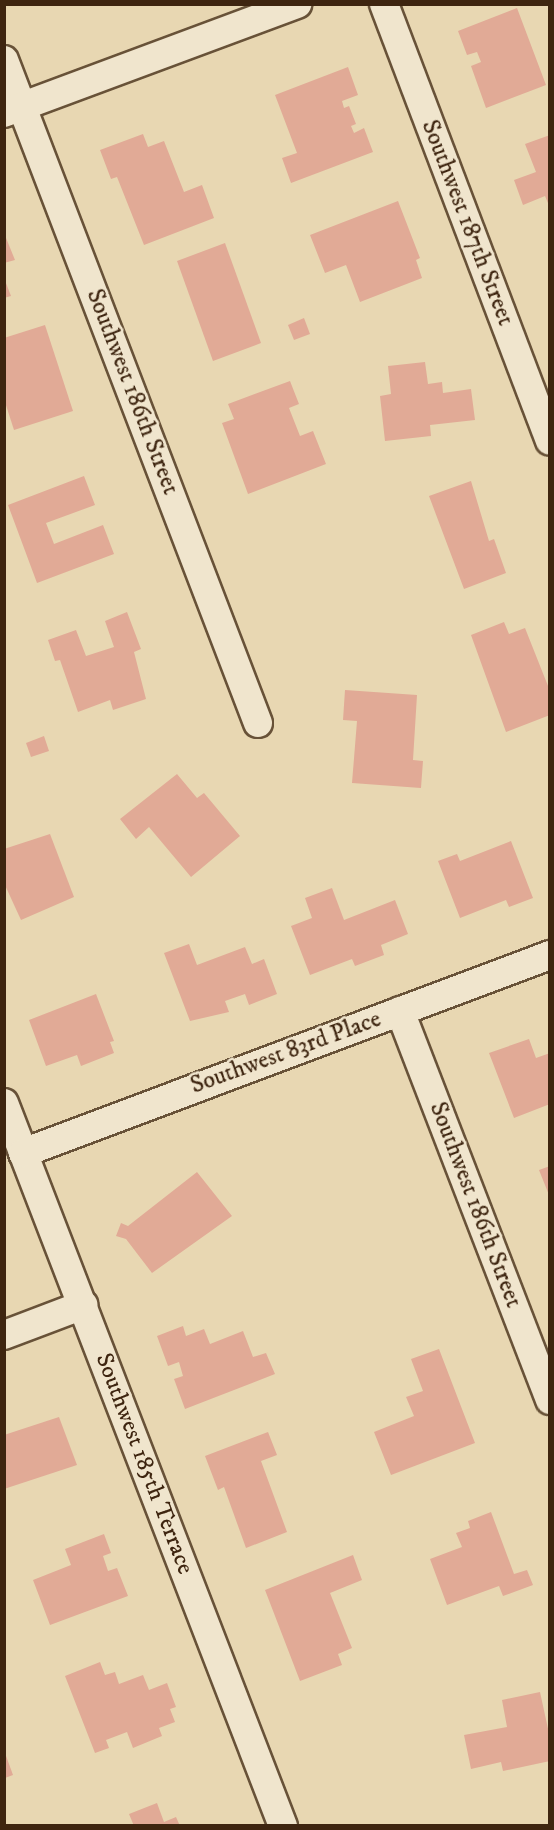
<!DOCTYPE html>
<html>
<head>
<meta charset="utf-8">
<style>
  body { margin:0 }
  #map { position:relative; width:554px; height:1830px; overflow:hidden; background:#e8d7b2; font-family:"IM FELL DW Pica",serif }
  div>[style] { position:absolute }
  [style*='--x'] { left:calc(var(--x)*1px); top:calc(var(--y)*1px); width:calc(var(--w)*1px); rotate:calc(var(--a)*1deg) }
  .building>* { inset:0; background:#e1aa96 }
  .roads { filter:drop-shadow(2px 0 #685238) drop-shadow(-2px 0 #685238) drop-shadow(0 2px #685238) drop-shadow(0 -2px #685238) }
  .minor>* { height:28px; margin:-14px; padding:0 14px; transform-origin:14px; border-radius:14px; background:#f0e5cd }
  span { translate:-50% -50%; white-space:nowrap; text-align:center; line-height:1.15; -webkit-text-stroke:5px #f0e5cd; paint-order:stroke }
  .street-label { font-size:24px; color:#3e2510 }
  .frame { position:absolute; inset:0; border:6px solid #3e2510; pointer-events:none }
</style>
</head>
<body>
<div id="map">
  <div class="building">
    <div style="clip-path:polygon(517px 8px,546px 85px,486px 108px,471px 66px,481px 62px,477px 52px,467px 55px,458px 31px)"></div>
    <div style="clip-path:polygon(348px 67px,358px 95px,342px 101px,344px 108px,349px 106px,356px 124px,351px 126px,354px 133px,364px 128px,373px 152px,291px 183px,282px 158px,297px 153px,275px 95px)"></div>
    <div style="clip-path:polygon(143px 134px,148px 147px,164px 141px,184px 192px,202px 185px,214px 218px,144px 245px,117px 177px,111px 179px,100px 150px)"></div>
    <div style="clip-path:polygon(550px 135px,550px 208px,545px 196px,523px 205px,514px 180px,536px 172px,525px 144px)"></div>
    <div style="clip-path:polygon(398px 201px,420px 258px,416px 260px,422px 278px,360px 302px,346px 265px,325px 273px,310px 235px)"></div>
    <div style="clip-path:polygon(4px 233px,15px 260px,4px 263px)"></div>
    <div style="clip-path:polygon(225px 243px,261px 343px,213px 361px,177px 261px)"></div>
    <div style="clip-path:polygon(4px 278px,11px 296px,4px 298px)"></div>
    <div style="clip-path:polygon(304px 318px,310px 334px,294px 340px,288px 325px)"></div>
    <div style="clip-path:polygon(45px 325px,73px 411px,14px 430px,4px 399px,4px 338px)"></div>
    <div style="clip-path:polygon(425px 362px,428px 384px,442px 382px,443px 393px,471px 389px,475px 420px,430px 425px,431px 436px,385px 441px,380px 396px,391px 394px,388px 366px)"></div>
    <div style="clip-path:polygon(290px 381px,299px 404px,289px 408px,300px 436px,313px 431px,326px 464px,248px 494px,222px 423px,234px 419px,228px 404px)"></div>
    <div style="clip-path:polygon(84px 476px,95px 505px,46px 523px,54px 544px,103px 525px,114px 554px,37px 583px,8px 505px)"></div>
    <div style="clip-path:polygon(471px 481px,489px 541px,494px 539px,506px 573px,464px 589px,429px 496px)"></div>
    <div style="clip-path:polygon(127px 612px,141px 649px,134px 652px,146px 699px,113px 710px,110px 700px,78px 712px,60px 660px,55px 661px,48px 640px,76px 630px,86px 656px,114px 647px,105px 621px)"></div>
    <div style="clip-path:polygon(504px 622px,509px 634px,525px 628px,550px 691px,550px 715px,506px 732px,471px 635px)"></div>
    <div style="clip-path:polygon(345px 690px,417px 695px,413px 760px,423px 761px,421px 788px,352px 783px,357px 721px,343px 720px)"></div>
    <div style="clip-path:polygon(44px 736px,49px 751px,31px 757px,26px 743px)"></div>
    <div style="clip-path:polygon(177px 774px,197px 798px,204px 793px,240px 836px,191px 877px,149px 827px,136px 839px,120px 819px)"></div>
    <div style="clip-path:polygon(50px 834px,74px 897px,21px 920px,4px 883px,4px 849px)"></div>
    <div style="clip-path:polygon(511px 841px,533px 898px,509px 907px,506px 900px,460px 918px,438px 861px,457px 854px,460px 861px)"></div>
    <div style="clip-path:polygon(332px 888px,344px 920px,395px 900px,408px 934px,381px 945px,384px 955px,355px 966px,352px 959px,310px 975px,291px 926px,312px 918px,305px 898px)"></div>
    <div style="clip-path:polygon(189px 944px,197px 965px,245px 947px,252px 964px,264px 959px,277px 994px,249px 1005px,245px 994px,225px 1001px,229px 1012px,190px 1021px,164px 953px)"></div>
    <div style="clip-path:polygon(96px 994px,114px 1041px,110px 1042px,114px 1053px,81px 1066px,77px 1055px,46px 1066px,29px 1020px)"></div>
    <div style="clip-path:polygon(529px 1039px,536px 1058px,550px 1053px,550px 1104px,514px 1118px,489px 1053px)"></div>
    <div style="clip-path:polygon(550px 1166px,550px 1195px,549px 1195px,539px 1170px)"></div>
    <div style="clip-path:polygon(197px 1172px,232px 1216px,152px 1273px,126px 1239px,116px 1236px,121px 1223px,128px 1226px)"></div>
    <div style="clip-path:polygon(183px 1326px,186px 1336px,204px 1329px,210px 1344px,243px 1331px,253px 1357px,266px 1353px,275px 1374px,185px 1409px,174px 1379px,183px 1376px,179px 1362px,168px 1366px,157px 1336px)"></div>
    <div style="clip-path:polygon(439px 1349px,475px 1443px,391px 1475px,374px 1432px,414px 1416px,406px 1397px,423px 1391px,411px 1359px)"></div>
    <div style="clip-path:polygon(59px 1417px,77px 1465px,4px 1489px,4px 1435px)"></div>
    <div style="clip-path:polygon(268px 1432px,277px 1455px,261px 1461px,287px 1532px,246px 1548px,224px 1487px,218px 1490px,205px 1456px)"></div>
    <div style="clip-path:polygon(491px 1512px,514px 1574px,527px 1570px,533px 1585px,503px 1596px,499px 1586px,447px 1605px,430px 1559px,462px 1547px,456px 1533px,470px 1528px,468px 1521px)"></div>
    <div style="clip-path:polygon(104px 1534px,111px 1553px,103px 1556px,108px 1571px,117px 1568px,128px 1596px,50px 1625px,33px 1580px,71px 1565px,65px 1549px)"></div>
    <div style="clip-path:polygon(353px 1555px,362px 1580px,330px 1593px,352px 1648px,338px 1654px,342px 1665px,300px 1681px,265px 1590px)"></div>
    <div style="clip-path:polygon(100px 1662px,105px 1675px,115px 1672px,119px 1684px,143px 1675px,149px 1690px,167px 1683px,176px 1707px,170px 1709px,175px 1722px,159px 1728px,162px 1736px,133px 1748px,127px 1732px,106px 1740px,109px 1748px,95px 1753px,65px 1676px)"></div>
    <div style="clip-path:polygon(540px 1692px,550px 1738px,550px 1761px,503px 1771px,501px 1762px,471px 1769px,464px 1735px,507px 1727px,502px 1700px)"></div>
    <div style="clip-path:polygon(5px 1753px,13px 1775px,5px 1778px)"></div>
    <div style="clip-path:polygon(157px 1803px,164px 1822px,176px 1817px,180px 1826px,134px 1826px,129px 1814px)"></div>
  </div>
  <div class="roads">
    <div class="minor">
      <div style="--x:384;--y:4;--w:467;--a:69.2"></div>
      <div style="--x:4;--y:60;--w:710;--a:69.04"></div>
      <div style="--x:4;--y:113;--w:313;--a:-20.4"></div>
      <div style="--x:400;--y:1011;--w:417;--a:68.9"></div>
      <div style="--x:4;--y:1103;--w:775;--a:68.9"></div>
      <div style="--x:23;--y:1153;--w:563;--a:-20.59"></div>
      <div style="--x:4;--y:1335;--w:85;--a:-20.8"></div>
    </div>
  </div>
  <div class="street-label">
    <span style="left:467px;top:223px;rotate:69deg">Southwest 187th Street</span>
    <span style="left:132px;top:392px;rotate:69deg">Southwest 186th Street</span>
    <span style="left:286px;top:1053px;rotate:-20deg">Southwest 83rd Place</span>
    <span style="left:475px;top:1205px;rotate:69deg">Southwest 186th Street</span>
    <span style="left:144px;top:1464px;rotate:69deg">Southwest 185th Terrace</span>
  </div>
  <div class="frame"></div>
</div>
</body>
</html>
